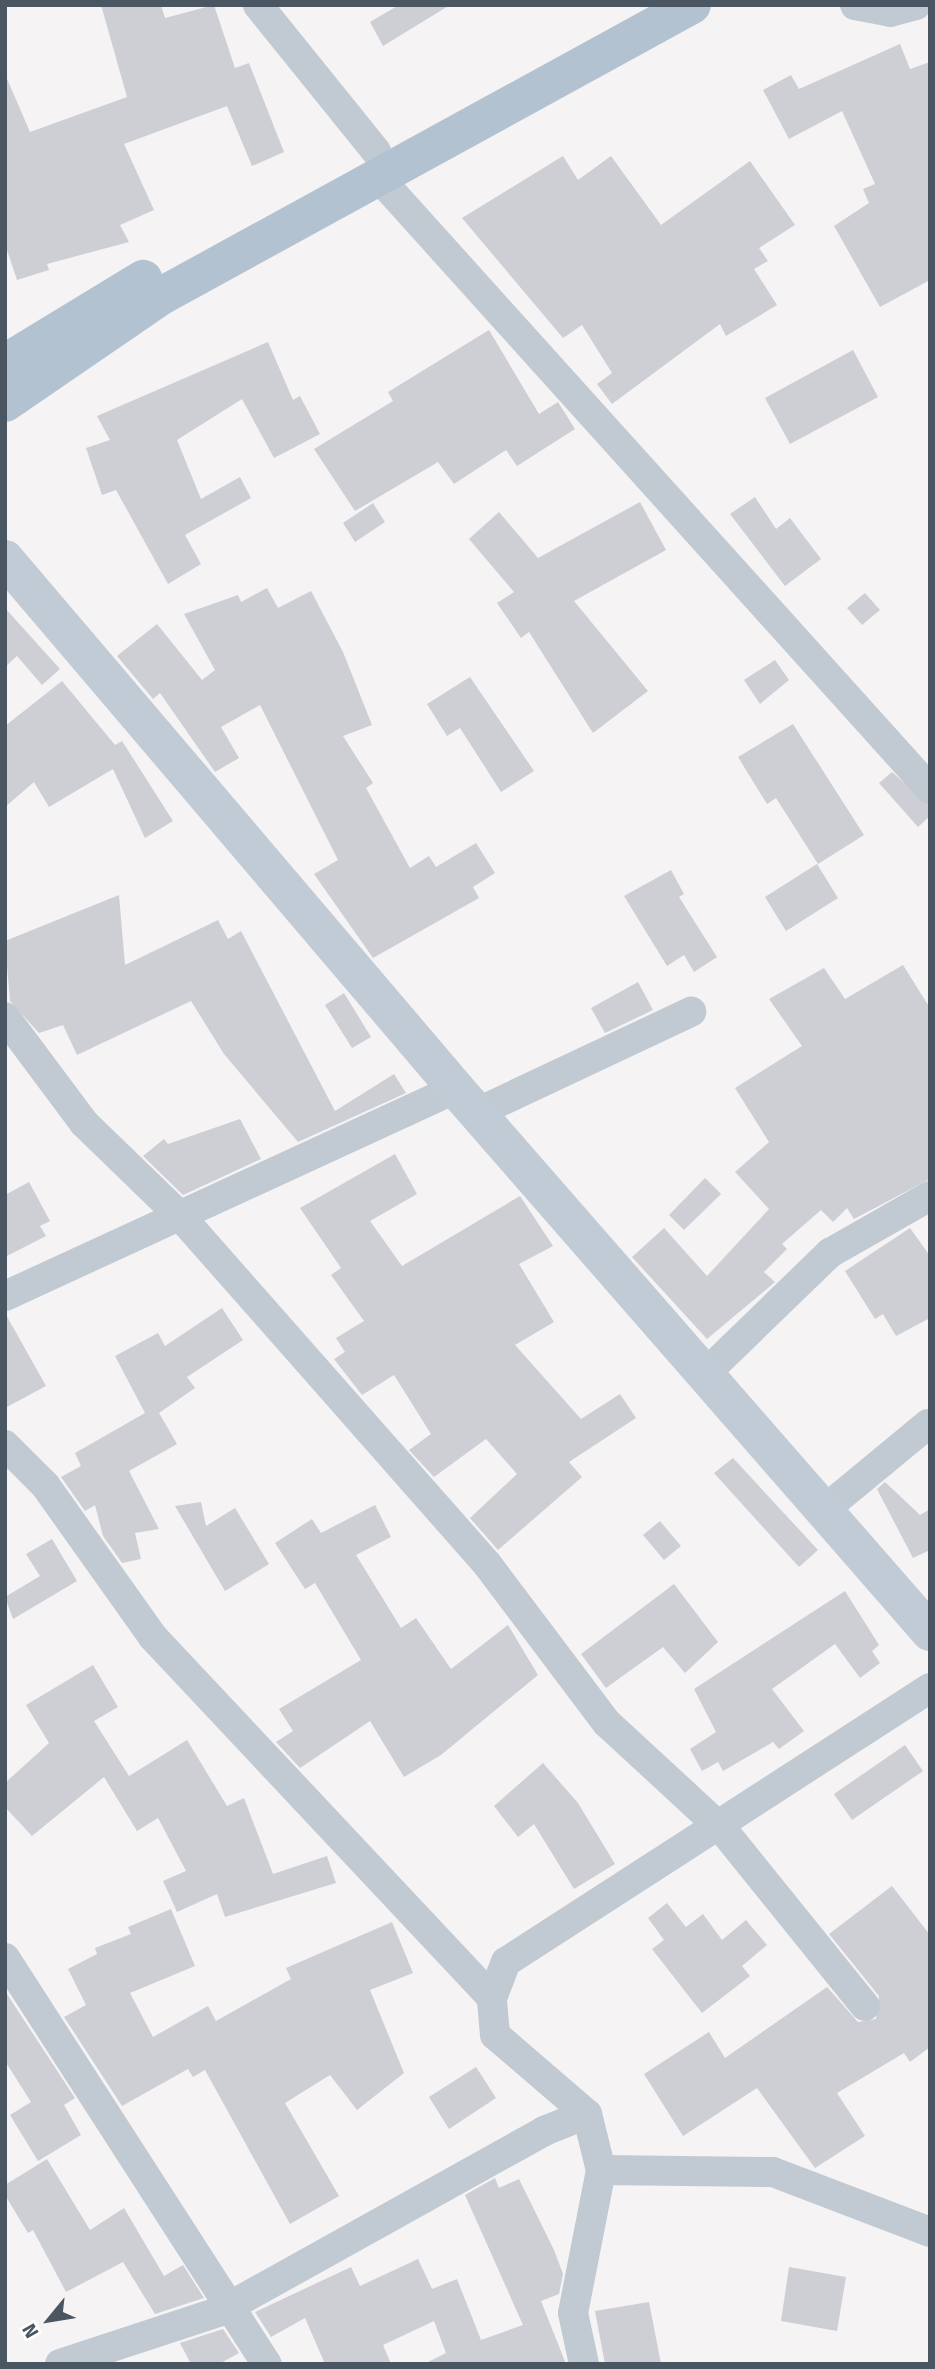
<!DOCTYPE html>
<html>
<head>
<meta charset="utf-8">
<style>
  body { margin:0 }
  #map { position:relative; width:935px; height:2369px; overflow:hidden; background:#f5f3f3; font-family:"Fira Sans",sans-serif }
  div>[style] { position:absolute }
  [style*='--x'] { left:calc(var(--x)*1px); top:calc(var(--y)*1px); width:calc(var(--w)*1px); rotate:calc(var(--a)*1deg) }
  .building>* { inset:0; background:#cdcfd5 }
  .street>* { height:30px; margin:-15px; padding:0 15px; transform-origin:15px; border-radius:15px; background:#c1cad2 }
  .secondary>* { height:38px; margin:-19px; padding:0 19px; transform-origin:19px; border-radius:19px; background:#c1cbd6 }
  .primary>* { height:38px; margin:-19px; padding:0 19px; transform-origin:19px; border-radius:19px; background:#b3c2d1 }
  span { translate:-50% -50%; white-space:nowrap; text-align:center; line-height:1.15; -webkit-text-stroke:7px #fff; paint-order:stroke }
  .frame { position:absolute; inset:0; border:7px solid #4a5661; pointer-events:none }
  .north { position:absolute; left:14px; top:2285px; width:70px; height:70px; -webkit-text-stroke:5px #fff; paint-order:stroke; rotate:240deg; font-size:19px; font-weight:700; line-height:28px; text-align:center; color:#4a5661 }
  .north::after { content:''; display:block; margin:auto; width:24px; height:32px; background:#4a5661; clip-path:polygon(50% 0,100% 100%,50% 72%,0 100%) }
</style>
</head>
<body>
<div id="map">
  <div class="building">
    <div style="clip-path:polygon(101px 5px,161px 5px,165px 18px,214px 5px,235px 68px,249px 63px,284px 152px,252px 166px,227px 106px,124px 144px,154px 210px,120px 225px,129px 242px,47px 264px,49px 270px,17px 280px,5px 244px,5px 74px,30px 132px,127px 97px)"></div>
    <div style="clip-path:polygon(399px 5px,450px 5px,383px 46px,370px 22px)"></div>
    <div style="clip-path:polygon(900px 44px,910px 69px,930px 62px,930px 280px,880px 307px,834px 226px,869px 203px,863px 189px,875px 184px,842px 111px,789px 139px,763px 90px,791px 75px,799px 89px)"></div>
    <div style="clip-path:polygon(563px 156px,578px 180px,611px 156px,661px 225px,750px 161px,795px 225px,759px 248px,768px 261px,754px 269px,777px 305px,726px 336px,720px 324px,612px 404px,597px 384px,612px 373px,582px 325px,563px 338px,462px 218px)"></div>
    <div style="clip-path:polygon(489px 330px,539px 414px,558px 402px,575px 429px,517px 466px,506px 450px,454px 484px,438px 462px,355px 511px,314px 449px,393px 401px,388px 392px)"></div>
    <div style="clip-path:polygon(268px 342px,293px 400px,300px 396px,320px 434px,274px 458px,242px 399px,177px 440px,201px 499px,240px 477px,251px 498px,185px 535px,201px 564px,168px 584px,116px 490px,102px 495px,86px 448px,110px 440px,97px 416px)"></div>
    <div style="clip-path:polygon(853px 350px,878px 397px,790px 444px,765px 398px)"></div>
    <div style="clip-path:polygon(755px 497px,776px 529px,790px 518px,821px 559px,785px 586px,730px 514px)"></div>
    <div style="clip-path:polygon(640px 502px,666px 550px,574px 601px,648px 691px,593px 733px,529px 632px,521px 638px,497px 603px,514px 592px,469px 539px,499px 512px,538px 558px)"></div>
    <div style="clip-path:polygon(373px 503px,385px 522px,355px 542px,343px 523px)"></div>
    <div style="clip-path:polygon(267px 588px,278px 608px,311px 591px,343px 652px,372px 725px,343px 736px,373px 783px,366px 788px,410px 868px,429px 856px,436px 867px,476px 843px,495px 873px,473px 887px,479px 898px,373px 958px,314px 874px,338px 860px,260px 705px,221px 727px,239px 758px,215px 772px,160px 693px,153px 699px,117px 656px,157px 624px,202px 680px,215px 670px,184px 614px,238px 595px,241px 602px)"></div>
    <div style="clip-path:polygon(865px 593px,880px 610px,862px 625px,847px 608px)"></div>
    <div style="clip-path:polygon(5px 608px,60px 669px,42px 685px,17px 656px,5px 667px)"></div>
    <div style="clip-path:polygon(775px 660px,789px 680px,760px 704px,744px 680px)"></div>
    <div style="clip-path:polygon(470px 677px,534px 771px,501px 792px,460px 728px,447px 736px,427px 704px)"></div>
    <div style="clip-path:polygon(62px 681px,115px 745px,122px 741px,173px 821px,145px 838px,113px 769px,49px 807px,34px 782px,5px 807px,5px 726px)"></div>
    <div style="clip-path:polygon(793px 724px,864px 835px,818px 864px,776px 798px,767px 804px,738px 757px)"></div>
    <div style="clip-path:polygon(892px 772px,930px 806px,930px 816px,918px 827px,879px 783px)"></div>
    <div style="clip-path:polygon(817px 864px,838px 898px,786px 931px,765px 897px)"></div>
    <div style="clip-path:polygon(671px 870px,684px 894px,679px 897px,717px 957px,694px 972px,684px 955px,667px 966px,624px 896px)"></div>
    <div style="clip-path:polygon(119px 895px,125px 965px,218px 920px,228px 939px,241px 931px,335px 1111px,394px 1074px,406px 1093px,298px 1142px,224px 1054px,191px 1001px,77px 1055px,63px 1025px,39px 1033px,10px 1001px,5px 941px)"></div>
    <div style="clip-path:polygon(903px 965px,930px 1008px,930px 1179px,854px 1219px,847px 1208px,833px 1222px,821px 1210px,782px 1244px,787px 1249px,764px 1272px,775px 1282px,707px 1339px,632px 1257px,664px 1228px,707px 1276px,769px 1209px,735px 1172px,769px 1142px,735px 1088px,802px 1046px,769px 999px,824px 968px,845px 999px)"></div>
    <div style="clip-path:polygon(638px 982px,653px 1010px,605px 1033px,591px 1008px)"></div>
    <div style="clip-path:polygon(344px 993px,371px 1037px,352px 1048px,325px 1005px)"></div>
    <div style="clip-path:polygon(240px 1119px,261px 1159px,183px 1195px,143px 1156px,164px 1139px,168px 1144px)"></div>
    <div style="clip-path:polygon(395px 1154px,417px 1194px,370px 1221px,402px 1266px,520px 1196px,553px 1246px,519px 1264px,554px 1322px,515px 1345px,581px 1419px,620px 1394px,636px 1418px,569px 1462px,582px 1477px,498px 1550px,470px 1518px,517px 1474px,486px 1439px,434px 1477px,409px 1450px,431px 1434px,394px 1375px,362px 1395px,334px 1359px,345px 1352px,336px 1338px,364px 1321px,331px 1275px,341px 1268px,300px 1208px)"></div>
    <div style="clip-path:polygon(705px 1178px,721px 1194px,684px 1230px,669px 1215px)"></div>
    <div style="clip-path:polygon(29px 1182px,50px 1221px,40px 1226px,46px 1236px,5px 1257px,5px 1195px)"></div>
    <div style="clip-path:polygon(910px 1228px,930px 1256px,930px 1318px,896px 1336px,883px 1314px,875px 1319px,845px 1271px)"></div>
    <div style="clip-path:polygon(222px 1308px,243px 1340px,187px 1377px,195px 1388px,159px 1413px,177px 1444px,129px 1471px,159px 1529px,135px 1533px,141px 1559px,122px 1563px,103px 1536px,95px 1505px,85px 1511px,61px 1477px,81px 1466px,75px 1453px,145px 1413px,115px 1356px,158px 1333px,165px 1346px)"></div>
    <div style="clip-path:polygon(5px 1313px,46px 1386px,5px 1408px)"></div>
    <div style="clip-path:polygon(733px 1458px,818px 1550px,799px 1567px,714px 1473px)"></div>
    <div style="clip-path:polygon(885px 1482px,920px 1515px,930px 1509px,930px 1550px,913px 1558px,877px 1489px)"></div>
    <div style="clip-path:polygon(201px 1502px,206px 1526px,235px 1508px,269px 1564px,225px 1591px,175px 1506px)"></div>
    <div style="clip-path:polygon(375px 1505px,391px 1537px,356px 1555px,401px 1628px,416px 1618px,451px 1669px,508px 1625px,538px 1675px,441px 1755px,404px 1777px,370px 1721px,300px 1768px,276px 1742px,293px 1731px,279px 1709px,361px 1660px,315px 1583px,305px 1589px,275px 1543px,312px 1519px,321px 1533px)"></div>
    <div style="clip-path:polygon(660px 1521px,681px 1546px,664px 1560px,643px 1535px)"></div>
    <div style="clip-path:polygon(52px 1539px,77px 1581px,13px 1619px,5px 1597px,40px 1576px,26px 1554px)"></div>
    <div style="clip-path:polygon(674px 1584px,718px 1642px,685px 1673px,663px 1647px,606px 1688px,581px 1654px)"></div>
    <div style="clip-path:polygon(845px 1591px,879px 1645px,872px 1651px,880px 1663px,860px 1678px,835px 1644px,772px 1689px,804px 1731px,779px 1749px,773px 1742px,723px 1771px,718px 1762px,702px 1771px,690px 1749px,716px 1732px,694px 1689px)"></div>
    <div style="clip-path:polygon(93px 1665px,118px 1707px,94px 1721px,129px 1776px,187px 1740px,227px 1806px,244px 1798px,273px 1874px,327px 1856px,336px 1883px,225px 1917px,217px 1894px,177px 1912px,163px 1881px,186px 1871px,158px 1818px,137px 1831px,104px 1777px,32px 1836px,5px 1807px,5px 1783px,49px 1743px,26px 1705px)"></div>
    <div style="clip-path:polygon(905px 1745px,923px 1771px,852px 1820px,834px 1794px)"></div>
    <div style="clip-path:polygon(543px 1763px,578px 1803px,615px 1864px,574px 1889px,534px 1824px,518px 1837px,494px 1806px)"></div>
    <div style="clip-path:polygon(892px 1886px,930px 1935px,930px 2047px,910px 2062px,904px 2053px,837px 2093px,865px 2136px,815px 2168px,757px 2088px,683px 2136px,644px 2074px,709px 2032px,725px 2058px,827px 1987px,858px 2022px,876px 2019px,879px 1996px,829px 1934px)"></div>
    <div style="clip-path:polygon(667px 1903px,686px 1927px,703px 1914px,722px 1940px,746px 1920px,767px 1945px,742px 1966px,750px 1976px,702px 2013px,652px 1949px,664px 1940px,648px 1918px)"></div>
    <div style="clip-path:polygon(171px 1909px,195px 1966px,130px 1993px,153px 2037px,208px 2006px,216px 2021px,291px 1979px,286px 1968px,392px 1922px,413px 1973px,370px 1990px,404px 2073px,357px 2110px,330px 2075px,285px 2103px,339px 2196px,290px 2224px,205px 2070px,193px 2077px,188px 2069px,122px 2106px,64px 2017px,86px 2005px,68px 1969px,97px 1954px,95px 1948px,131px 1934px,128px 1927px)"></div>
    <div style="clip-path:polygon(5px 1991px,75px 2098px,64px 2105px,81px 2135px,38px 2161px,10px 2115px,31px 2102px,5px 2061px)"></div>
    <div style="clip-path:polygon(476px 2067px,496px 2098px,449px 2129px,429px 2097px)"></div>
    <div style="clip-path:polygon(47px 2159px,90px 2230px,124px 2208px,164px 2276px,183px 2265px,204px 2298px,155px 2314px,123px 2262px,66px 2292px,33px 2230px,28px 2233px,5px 2195px,5px 2185px)"></div>
    <div style="clip-path:polygon(495px 2178px,499px 2188px,519px 2179px,554px 2250px,563px 2274px,559px 2294px,541px 2301px,566px 2364px,424px 2364px,446px 2353px,434px 2321px,383px 2345px,391px 2364px,325px 2364px,305px 2318px,271px 2337px,255px 2312px,351px 2267px,360px 2286px,418px 2259px,432px 2289px,457px 2279px,481px 2340px,523px 2325px,465px 2195px)"></div>
    <div style="clip-path:polygon(789px 2267px,846px 2277px,837px 2331px,781px 2321px)"></div>
    <div style="clip-path:polygon(649px 2302px,661px 2364px,605px 2364px,595px 2311px)"></div>
    <div style="clip-path:polygon(223px 2329px,239px 2353px,219px 2364px,191px 2364px,180px 2343px)"></div>
  </div>
  <div class="street">
    <div style="--x:258;--y:5;--w:188;--a:51.1"></div>
    <div style="--x:855;--y:5;--w:36;--a:11"></div>
    <div style="--x:890;--y:12;--w:27;--a:-15"></div>
    <div style="--x:379;--y:178;--w:823;--a:47.96"></div>
    <div style="--x:5;--y:1017;--w:132;--a:53.3"></div>
    <div style="--x:84;--y:1123;--w:136;--a:44.1"></div>
    <div style="--x:182;--y:1218;--w:461;--a:48.6"></div>
    <div style="--x:487;--y:1564;--w:199;--a:53"></div>
    <div style="--x:607;--y:1723;--w:158;--a:42.7"></div>
    <div style="--x:723;--y:1830;--w:226;--a:51.1"></div>
    <div style="--x:476;--y:1113;--w:238;--a:-25.2"></div>
    <div style="--x:5;--y:1296;--w:496;--a:-24.7"></div>
    <div style="--x:706;--y:1373;--w:173;--a:-44.1"></div>
    <div style="--x:830;--y:1253;--w:115;--a:-29.7"></div>
    <div style="--x:5;--y:1445;--w:57;--a:45"></div>
    <div style="--x:45;--y:1485;--w:186;--a:54.6"></div>
    <div style="--x:153;--y:1637;--w:495;--a:46.8"></div>
    <div style="--x:824;--y:1510;--w:135;--a:-39.6"></div>
    <div style="--x:5;--y:1958;--w:483;--a:57.2"></div>
    <div style="--x:587;--y:2114;--w:121;--a:-139.3"></div>
    <div style="--x:495;--y:2035;--w:37;--a:-95"></div>
    <div style="--x:492;--y:1998;--w:39;--a:-69"></div>
    <div style="--x:506;--y:1962;--w:505;--a:-32.87"></div>
    <div style="--x:60;--y:2364;--w:169;--a:-18.2"></div>
    <div style="--x:221;--y:2311;--w:370;--a:-29.1"></div>
    <div style="--x:544;--y:2131;--w:46;--a:-21.6"></div>
    <div style="--x:587;--y:2114;--w:58;--a:76"></div>
    <div style="--x:601;--y:2170;--w:172;--a:0.7"></div>
    <div style="--x:773;--y:2172;--w:168;--a:20.9"></div>
    <div style="--x:584;--y:2364;--w:52;--a:-102.2"></div>
    <div style="--x:573;--y:2313;--w:146;--a:-78.9"></div>
  </div>
  <div class="secondary">
    <div style="--x:5;--y:559;--w:696;--a:49.6"></div>
    <div style="--x:456;--y:1089;--w:721;--a:48.88"></div>
  </div>
  <div class="primary">
    <div style="--x:5;--y:363;--w:162;--a:-31.3"></div>
    <div style="--x:5;--y:403;--w:191;--a:-34.4"></div>
    <div style="--x:163;--y:295;--w:603;--a:-28.73"></div>
  </div>
  <div class="frame"></div>
  <div class="north">N</div>
</div>
</body>
</html>
